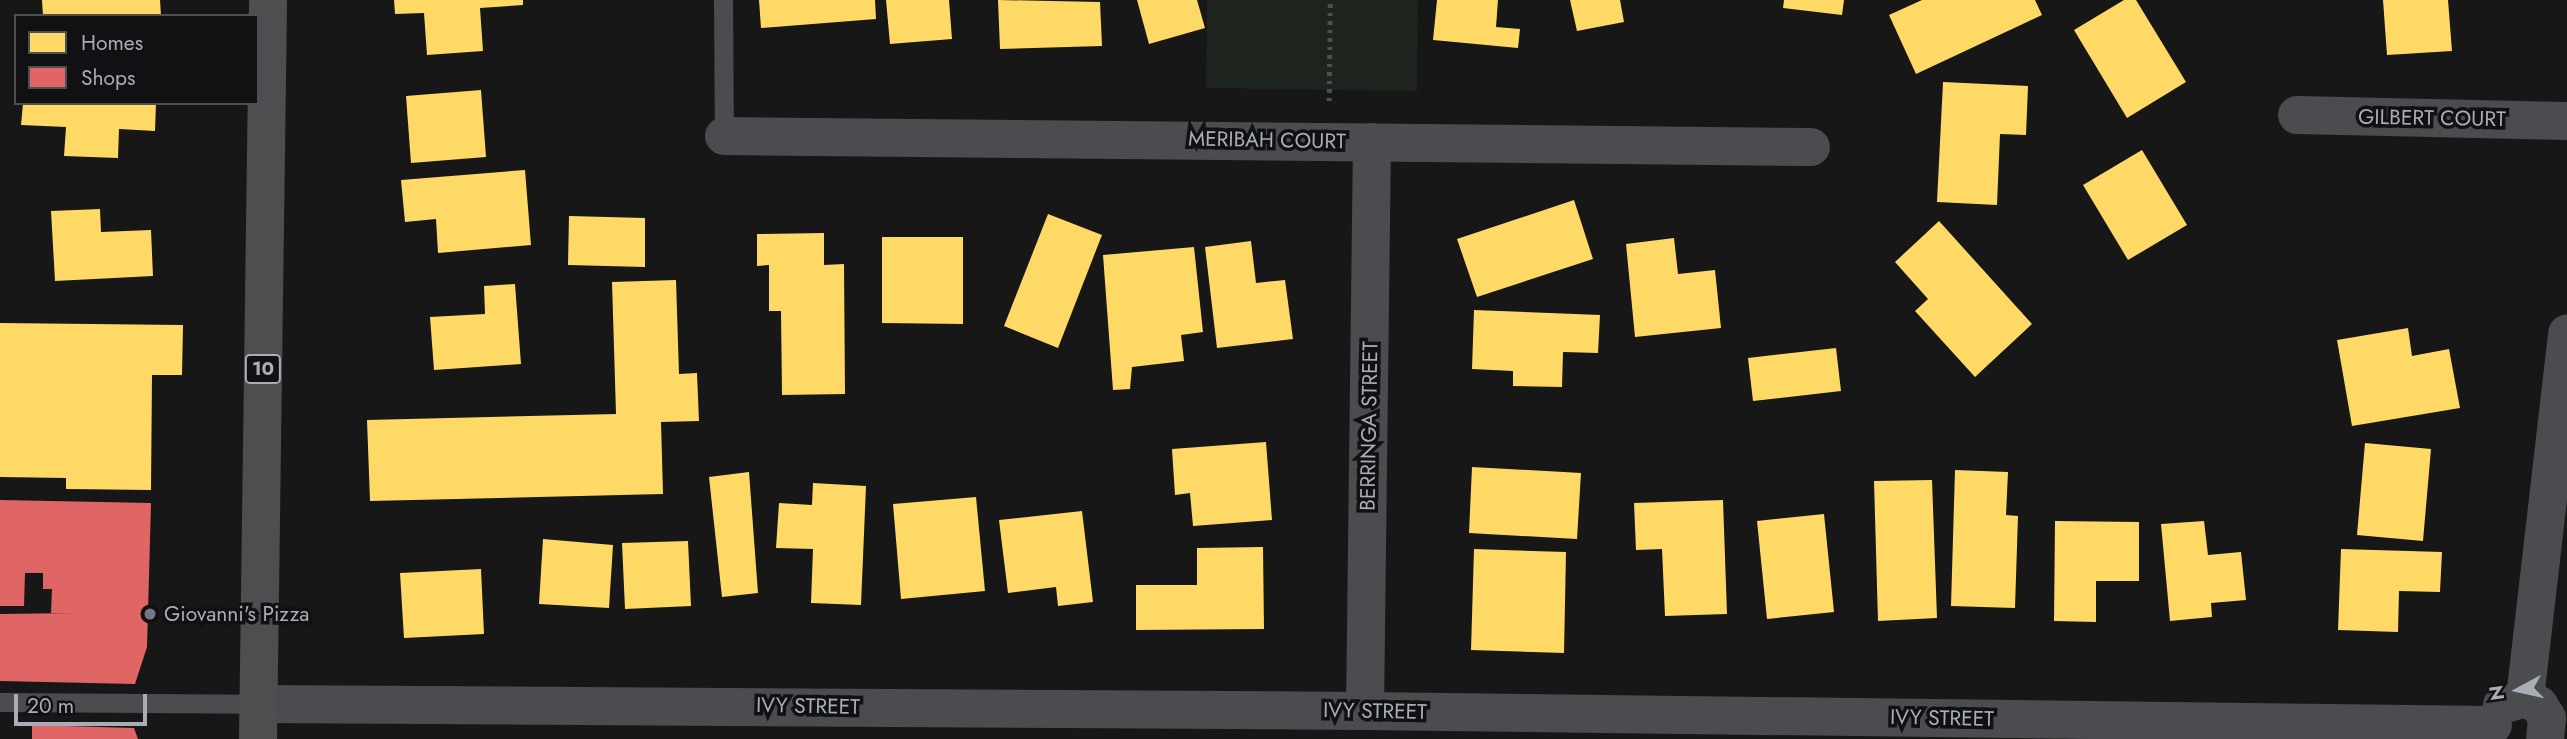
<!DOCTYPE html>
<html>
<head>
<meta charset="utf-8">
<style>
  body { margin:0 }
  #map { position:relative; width:2567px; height:739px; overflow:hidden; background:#171717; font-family:Jost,sans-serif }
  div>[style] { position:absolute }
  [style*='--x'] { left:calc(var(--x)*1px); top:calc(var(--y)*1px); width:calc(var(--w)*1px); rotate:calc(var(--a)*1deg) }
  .green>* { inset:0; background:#1d241e }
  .homes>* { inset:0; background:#ffd966 }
  .shops>* { inset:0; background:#e06666 }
  .path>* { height:4.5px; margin-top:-2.25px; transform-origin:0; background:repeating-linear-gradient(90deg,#4d4e52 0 3.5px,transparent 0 8.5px) }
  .lane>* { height:19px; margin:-9.5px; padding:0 9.5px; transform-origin:9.5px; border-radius:9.5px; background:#4b4c50 }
  .street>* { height:38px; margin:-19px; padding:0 19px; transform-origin:19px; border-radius:19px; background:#4b4c50 }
  .highway>* { height:38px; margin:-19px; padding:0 19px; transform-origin:19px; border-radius:19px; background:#4e4e51 }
  .dots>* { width:19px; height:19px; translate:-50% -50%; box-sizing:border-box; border:4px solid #111113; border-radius:50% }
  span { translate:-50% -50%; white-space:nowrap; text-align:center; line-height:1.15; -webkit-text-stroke:7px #111113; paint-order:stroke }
  .shield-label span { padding:2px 5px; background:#111113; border:2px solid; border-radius:5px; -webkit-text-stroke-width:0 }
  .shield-label { font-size:19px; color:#a8adb8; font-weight:700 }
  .street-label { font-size:21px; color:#a8adb8 }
  .poi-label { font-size:21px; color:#a8adb8 }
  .left { translate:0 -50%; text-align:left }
  .legend { position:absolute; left:14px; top:14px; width:245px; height:91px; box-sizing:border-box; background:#111113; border:2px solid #4d4f55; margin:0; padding:9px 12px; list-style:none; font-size:21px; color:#a8adb8 }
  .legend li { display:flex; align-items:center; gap:14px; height:35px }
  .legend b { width:35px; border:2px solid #4d4f55 }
  .north { position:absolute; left:2483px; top:655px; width:70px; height:70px; -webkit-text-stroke:5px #111113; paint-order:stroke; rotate:262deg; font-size:19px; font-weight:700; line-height:28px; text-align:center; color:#a8adb8 }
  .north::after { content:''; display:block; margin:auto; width:24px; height:32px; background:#a8adb8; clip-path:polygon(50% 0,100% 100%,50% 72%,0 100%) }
  .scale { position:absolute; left:14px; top:694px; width:133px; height:32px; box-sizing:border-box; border:4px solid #a8adb8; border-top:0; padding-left:9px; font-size:21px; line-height:24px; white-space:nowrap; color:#a8adb8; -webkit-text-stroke:5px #111113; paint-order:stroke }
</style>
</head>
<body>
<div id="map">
  <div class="green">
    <div style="clip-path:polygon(1207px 0,1418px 0,1417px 91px,1206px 88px)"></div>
  </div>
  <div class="homes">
    <div style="clip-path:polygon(42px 0,160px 0,161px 16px,43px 16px)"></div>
    <div style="clip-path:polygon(394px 0,523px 0,523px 5px,480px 8px,483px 51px,427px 55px,424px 13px,395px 14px)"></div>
    <div style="clip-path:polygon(759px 0,875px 0,876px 19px,761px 28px)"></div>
    <div style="clip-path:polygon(886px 0,949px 0,952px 39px,890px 44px)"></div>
    <div style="clip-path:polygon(998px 0,1100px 2px,1102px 46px,1000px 49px)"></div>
    <div style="clip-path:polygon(1137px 0,1197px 0,1205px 28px,1149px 44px)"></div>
    <div style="clip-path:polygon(1437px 0,1498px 0,1496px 27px,1520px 29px,1518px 48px,1433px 40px)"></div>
    <div style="clip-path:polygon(1570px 0,1620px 0,1624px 22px,1577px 31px)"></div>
    <div style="clip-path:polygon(1784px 0,1844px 0,1842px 15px,1783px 8px)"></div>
    <div style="clip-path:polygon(1922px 0,2035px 0,2042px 15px,1916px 74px,1889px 15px)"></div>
    <div style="clip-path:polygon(2124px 0,2136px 0,2186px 82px,2127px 118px,2074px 30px)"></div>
    <div style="clip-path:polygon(2383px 0,2448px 0,2452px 51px,2387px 55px)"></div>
    <div style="clip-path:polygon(1943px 82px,2028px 86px,2026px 135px,2000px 134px,1997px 205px,1937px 202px)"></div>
    <div style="clip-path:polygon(481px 90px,486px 157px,411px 163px,406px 96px)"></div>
    <div style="clip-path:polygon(23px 103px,156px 103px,155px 131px,119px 129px,118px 158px,64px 156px,66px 127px,21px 125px)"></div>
    <div style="clip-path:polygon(2142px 150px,2187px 225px,2128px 260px,2083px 185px)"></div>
    <div style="clip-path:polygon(525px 170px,531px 245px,438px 253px,436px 219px,405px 222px,401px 180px)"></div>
    <div style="clip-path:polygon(1574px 200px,1593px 259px,1477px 297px,1457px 239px)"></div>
    <div style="clip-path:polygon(100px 209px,101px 232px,151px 230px,153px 276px,55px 281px,51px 211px)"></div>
    <div style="clip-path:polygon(1048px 214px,1102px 235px,1058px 348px,1004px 326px)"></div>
    <div style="clip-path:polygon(569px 216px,645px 218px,645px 267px,568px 265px)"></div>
    <div style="clip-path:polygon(1939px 221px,2032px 324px,1975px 377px,1915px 311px,1928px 299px,1895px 262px)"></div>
    <div style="clip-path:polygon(824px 233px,824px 265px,844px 264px,845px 394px,782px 395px,781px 311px,769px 311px,769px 265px,757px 266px,757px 234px)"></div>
    <div style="clip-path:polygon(882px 237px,963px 237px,963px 324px,882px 323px)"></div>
    <div style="clip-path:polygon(1674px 238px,1678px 274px,1715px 270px,1721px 328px,1635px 337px,1626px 244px)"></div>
    <div style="clip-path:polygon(1251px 241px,1256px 283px,1285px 280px,1293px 339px,1217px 348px,1205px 247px)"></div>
    <div style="clip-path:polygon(1194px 247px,1203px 332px,1181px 335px,1184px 361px,1132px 367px,1130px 389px,1113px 390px,1103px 255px)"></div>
    <div style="clip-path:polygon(676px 280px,679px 374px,697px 373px,699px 421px,661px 422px,663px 494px,370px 501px,367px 420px,616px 414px,612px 282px)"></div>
    <div style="clip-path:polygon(515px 284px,521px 364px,434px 370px,430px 317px,485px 314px,484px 286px)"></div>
    <div style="clip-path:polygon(1474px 310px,1600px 315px,1598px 353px,1563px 352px,1562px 387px,1513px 386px,1513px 371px,1472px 369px)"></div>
    <div style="clip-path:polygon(0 323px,183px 325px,182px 375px,152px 375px,151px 490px,66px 489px,66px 478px,0 477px)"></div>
    <div style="clip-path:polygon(2408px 328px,2412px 356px,2449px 349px,2460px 408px,2352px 426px,2337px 340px)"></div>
    <div style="clip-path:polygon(1836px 348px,1841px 391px,1753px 401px,1748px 358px)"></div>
    <div style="clip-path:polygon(1266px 442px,1272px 520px,1193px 526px,1190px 493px,1175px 495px,1172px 449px)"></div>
    <div style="clip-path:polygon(2365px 443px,2431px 449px,2423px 541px,2357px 535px)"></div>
    <div style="clip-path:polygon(1472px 467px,1581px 473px,1577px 539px,1469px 533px)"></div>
    <div style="clip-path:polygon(1955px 470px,2008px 472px,2006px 515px,2018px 516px,2015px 608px,1951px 606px)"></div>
    <div style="clip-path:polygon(749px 472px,758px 593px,722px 597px,709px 477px)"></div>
    <div style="clip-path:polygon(1932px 480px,1937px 618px,1878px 621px,1874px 481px)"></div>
    <div style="clip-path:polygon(813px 483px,866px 486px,861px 605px,811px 603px,813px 549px,776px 548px,779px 503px,812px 505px)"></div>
    <div style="clip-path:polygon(976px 497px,985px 591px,901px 599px,893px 504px)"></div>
    <div style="clip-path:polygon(1723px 500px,1727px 614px,1665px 616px,1662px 549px,1636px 550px,1634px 503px)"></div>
    <div style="clip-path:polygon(1082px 511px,1093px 602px,1058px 606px,1056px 587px,1008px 593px,999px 520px)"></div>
    <div style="clip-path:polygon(1824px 514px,1834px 612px,1767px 619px,1757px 521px)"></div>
    <div style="clip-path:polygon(2055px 521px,2139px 522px,2139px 581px,2096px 581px,2096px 622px,2054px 621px)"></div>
    <div style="clip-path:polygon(2204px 521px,2208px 555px,2241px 552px,2246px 600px,2211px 603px,2212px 617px,2170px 621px,2161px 524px)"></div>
    <div style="clip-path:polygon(543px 539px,613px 545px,609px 608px,539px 604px)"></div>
    <div style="clip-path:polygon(688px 541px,691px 606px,625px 609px,622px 543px)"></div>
    <div style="clip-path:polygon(1263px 547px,1264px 629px,1136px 630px,1136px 585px,1197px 585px,1197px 548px)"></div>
    <div style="clip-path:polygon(1474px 549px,1566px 552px,1564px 653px,1471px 650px)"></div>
    <div style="clip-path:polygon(2341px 549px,2442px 552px,2440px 592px,2399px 591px,2398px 632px,2338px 630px)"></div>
    <div style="clip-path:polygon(481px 569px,484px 634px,404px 638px,400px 573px)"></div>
  </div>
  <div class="shops">
    <div style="clip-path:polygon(0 500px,151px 503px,147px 647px,135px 684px,0 681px,0 614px,75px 613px,51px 613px,52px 589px,43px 589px,43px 573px,25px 573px,24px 606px,0 606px)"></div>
    <div style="clip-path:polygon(32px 725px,134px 728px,138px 739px,32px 739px)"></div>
  </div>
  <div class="path">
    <div style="--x:1329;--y:101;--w:101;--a:-89.4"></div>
  </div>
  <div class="lane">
    <div style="--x:723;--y:0;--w:136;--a:89.6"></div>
    <div style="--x:0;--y:702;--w:258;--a:0.4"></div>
  </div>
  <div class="street">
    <div style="--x:2297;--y:115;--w:270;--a:1.3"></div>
    <div style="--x:724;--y:136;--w:1087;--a:0.58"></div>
    <div style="--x:2525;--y:698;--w:367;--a:-83.4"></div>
    <div style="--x:258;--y:704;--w:1107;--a:0.36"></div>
    <div style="--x:1365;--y:711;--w:1128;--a:0.71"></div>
    <div style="--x:2502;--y:705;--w:24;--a:-17"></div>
    <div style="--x:2525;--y:698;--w:16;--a:27"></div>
    <div style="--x:2539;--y:705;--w:15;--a:58"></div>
    <div style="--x:2547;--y:718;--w:21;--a:95"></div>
    <div style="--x:1365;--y:711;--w:569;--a:-89.3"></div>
  </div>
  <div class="highway">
    <div style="--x:258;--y:739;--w:739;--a:-89.22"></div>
  </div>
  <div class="dots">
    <div style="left:150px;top:614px;background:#757880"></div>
  </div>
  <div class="shield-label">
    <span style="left:263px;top:369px">10</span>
  </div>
  <div class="street-label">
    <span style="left:2432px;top:118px;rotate:1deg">GILBERT COURT</span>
    <span style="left:1267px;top:140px;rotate:1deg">MERIBAH COURT</span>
    <span style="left:1369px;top:426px;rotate:-89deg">BERRINGA STREET</span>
    <span style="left:808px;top:706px;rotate:1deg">IVY STREET</span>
    <span style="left:1375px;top:711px;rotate:1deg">IVY STREET</span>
    <span style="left:1942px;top:718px;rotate:1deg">IVY STREET</span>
  </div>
  <div class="poi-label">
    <span class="left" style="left:164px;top:614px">Giovanni's Pizza</span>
  </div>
  <ul class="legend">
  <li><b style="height:19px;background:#ffd966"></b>Homes</li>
  <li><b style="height:19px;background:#e06666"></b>Shops</li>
  </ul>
  <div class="north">N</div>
  <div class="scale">20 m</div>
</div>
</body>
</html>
